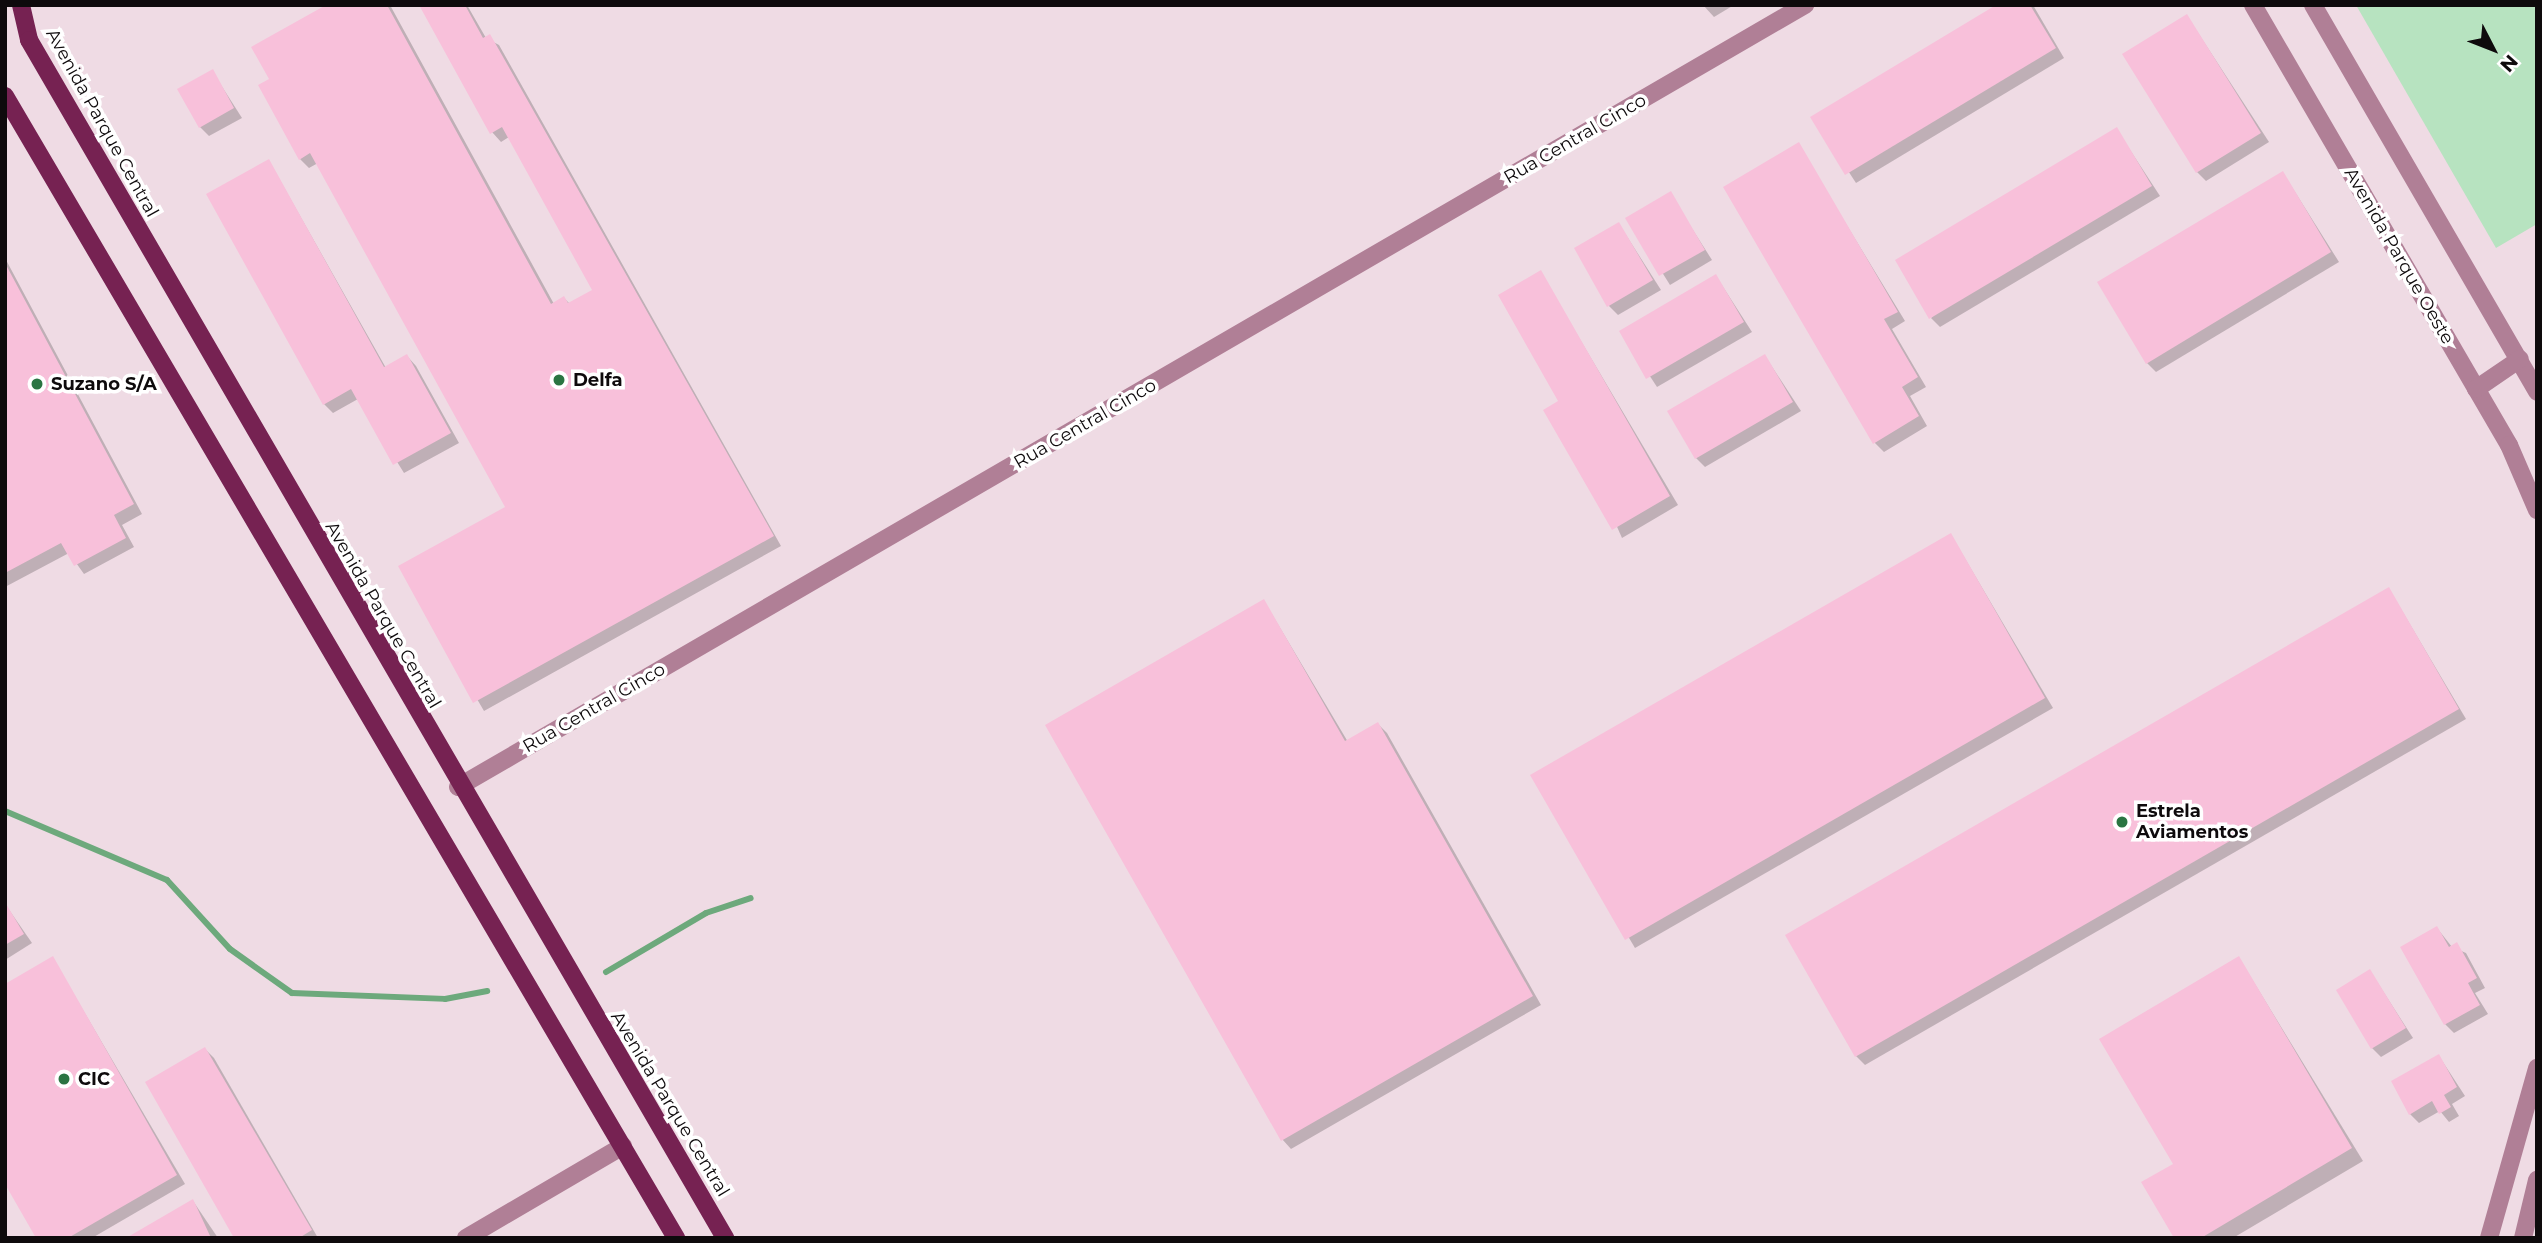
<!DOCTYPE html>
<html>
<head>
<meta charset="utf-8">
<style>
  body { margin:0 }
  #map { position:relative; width:2542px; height:1243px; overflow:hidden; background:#f2e7eb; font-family:Montserrat,sans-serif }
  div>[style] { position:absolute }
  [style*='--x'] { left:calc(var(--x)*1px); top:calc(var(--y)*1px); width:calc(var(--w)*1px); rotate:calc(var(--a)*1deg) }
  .built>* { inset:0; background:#efdbe4 }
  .green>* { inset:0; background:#b7e3c0 }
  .shadow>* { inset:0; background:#0003 }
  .stream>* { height:6px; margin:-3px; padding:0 3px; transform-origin:3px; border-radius:3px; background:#6da97c }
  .building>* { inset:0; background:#f8c0da }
  .minor>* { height:18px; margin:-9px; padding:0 9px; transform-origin:9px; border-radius:9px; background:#b07f96 }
  .major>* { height:18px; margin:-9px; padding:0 9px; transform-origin:9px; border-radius:9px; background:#762252 }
  .dots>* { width:19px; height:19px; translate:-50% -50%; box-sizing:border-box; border:4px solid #fff; border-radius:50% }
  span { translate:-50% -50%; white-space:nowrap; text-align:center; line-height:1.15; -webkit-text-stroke:7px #fff; paint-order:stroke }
  .street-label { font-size:18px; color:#0e0a0c }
  .poi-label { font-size:18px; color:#0e0a0c; font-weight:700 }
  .left { translate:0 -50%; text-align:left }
  .frame { position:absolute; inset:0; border:7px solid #0e0a0c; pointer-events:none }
  .north { position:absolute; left:2458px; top:14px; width:70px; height:70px; -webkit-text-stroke:5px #fff; paint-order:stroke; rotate:132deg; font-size:19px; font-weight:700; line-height:28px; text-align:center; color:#0e0a0c }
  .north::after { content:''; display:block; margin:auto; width:24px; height:32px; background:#0e0a0c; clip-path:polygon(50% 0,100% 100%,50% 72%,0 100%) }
</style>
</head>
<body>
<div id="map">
  <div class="built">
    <div style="clip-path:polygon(5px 5px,2537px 5px,2537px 1238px,5px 1238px)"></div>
  </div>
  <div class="green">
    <div style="clip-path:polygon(2356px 5px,2537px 5px,2537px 224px,2496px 248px)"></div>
  </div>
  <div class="shadow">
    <div style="clip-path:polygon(329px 5px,390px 5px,554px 304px,564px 298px,570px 304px,594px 291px,509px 137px,501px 142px,492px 132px,421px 5px,467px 5px,486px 38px,499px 45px,781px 546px,484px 711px,400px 567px,507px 507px,318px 163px,309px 168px,300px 159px,271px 79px)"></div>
    <div style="clip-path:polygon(1703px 5px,1734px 5px,1714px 17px)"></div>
    <div style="clip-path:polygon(1999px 5px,2033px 5px,2064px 58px,1856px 183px,1813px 117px)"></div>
    <div style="clip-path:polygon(2187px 16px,2269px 142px,2206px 181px,2197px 172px)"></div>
    <div style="clip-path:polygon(212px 71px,242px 118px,209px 136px,200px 127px)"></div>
    <div style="clip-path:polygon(2117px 130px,2160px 196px,1940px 327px,1931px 318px)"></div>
    <div style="clip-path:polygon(1798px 145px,1905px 321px,1892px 329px,1926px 387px,1910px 396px,1927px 426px,1884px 452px,1874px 442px)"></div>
    <div style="clip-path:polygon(269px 161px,386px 368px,407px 356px,416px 366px,459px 443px,404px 473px,358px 399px,333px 413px,324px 404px)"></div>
    <div style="clip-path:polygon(2283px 173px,2339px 262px,2156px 372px,2147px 363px)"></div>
    <div style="clip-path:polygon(1670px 194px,1712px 260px,1670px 285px,1628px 218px)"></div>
    <div style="clip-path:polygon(1619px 224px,1661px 290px,1618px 315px,1609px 306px)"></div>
    <div style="clip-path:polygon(5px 258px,142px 514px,122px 525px,134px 547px,84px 574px,69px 553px,5px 587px)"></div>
    <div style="clip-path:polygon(1540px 272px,1678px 505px,1622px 538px,1561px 401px)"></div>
    <div style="clip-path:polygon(1716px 276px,1752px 332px,1657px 387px,1621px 332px)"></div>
    <div style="clip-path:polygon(1765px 356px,1801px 411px,1705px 467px,1696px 458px)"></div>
    <div style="clip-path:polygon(1951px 535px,2053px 708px,1635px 948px,1533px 776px)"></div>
    <div style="clip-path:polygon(2389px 589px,2466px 719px,1865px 1065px,1856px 1056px)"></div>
    <div style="clip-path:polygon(1264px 601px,1348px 742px,1378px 724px,1387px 733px,1541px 1005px,1291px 1149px,1282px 1139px)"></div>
    <div style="clip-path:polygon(5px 904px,32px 943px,5px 960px)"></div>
    <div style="clip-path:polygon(2437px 928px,2452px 947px,2466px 953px,2485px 988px,2475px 993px,2488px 1014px,2454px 1033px,2445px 1024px)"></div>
    <div style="clip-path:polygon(2239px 958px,2363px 1161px,2233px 1238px,2176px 1238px,2175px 1164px)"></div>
    <div style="clip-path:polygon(53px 959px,185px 1184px,92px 1238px,38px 1238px)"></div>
    <div style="clip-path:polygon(2370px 971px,2413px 1038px,2381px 1057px,2372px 1048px)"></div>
    <div style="clip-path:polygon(205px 1049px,214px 1058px,318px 1238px,236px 1238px)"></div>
    <div style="clip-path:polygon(2439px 1056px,2465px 1096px,2452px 1104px,2459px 1116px,2449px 1122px,2440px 1111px,2419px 1123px,2410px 1114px)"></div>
    <div style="clip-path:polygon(193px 1201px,218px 1238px,130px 1238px)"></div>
  </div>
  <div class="stream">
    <div style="--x:5;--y:811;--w:176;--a:23.1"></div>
    <div style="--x:167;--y:880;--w:93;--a:47.6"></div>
    <div style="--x:230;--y:949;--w:76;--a:35.4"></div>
    <div style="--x:292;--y:993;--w:153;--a:2.2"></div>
    <div style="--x:445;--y:999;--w:43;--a:-10.8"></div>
    <div style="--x:606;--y:972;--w:116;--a:-30.5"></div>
    <div style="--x:706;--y:913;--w:47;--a:-18.4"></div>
  </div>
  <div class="building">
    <div style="clip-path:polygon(326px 5px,387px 5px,551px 304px,564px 296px,568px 303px,592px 290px,502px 127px,490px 134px,419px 5px,465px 5px,483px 38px,490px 34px,774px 536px,473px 703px,398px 566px,505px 507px,310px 153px,299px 160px,258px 85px,269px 79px,251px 47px)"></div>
    <div style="clip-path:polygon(1996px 5px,2030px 5px,2056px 48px,1845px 175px,1810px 117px)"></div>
    <div style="clip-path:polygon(2187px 14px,2261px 133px,2196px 173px,2122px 54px)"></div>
    <div style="clip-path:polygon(213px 69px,234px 108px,199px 128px,177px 89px)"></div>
    <div style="clip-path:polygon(2117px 127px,2152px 186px,1929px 319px,1895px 260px)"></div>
    <div style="clip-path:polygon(1799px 142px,1898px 312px,1884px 319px,1918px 377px,1902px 387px,1919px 416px,1873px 444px,1723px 187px)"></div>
    <div style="clip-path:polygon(269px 159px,384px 367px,407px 354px,451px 433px,393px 465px,351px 389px,323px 405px,206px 194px)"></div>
    <div style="clip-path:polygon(2283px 171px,2331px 252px,2146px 364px,2097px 282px)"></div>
    <div style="clip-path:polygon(1671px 191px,1705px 250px,1659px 276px,1625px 218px)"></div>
    <div style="clip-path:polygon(1619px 222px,1653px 280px,1607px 307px,1574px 248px)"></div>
    <div style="clip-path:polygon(5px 263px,134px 504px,114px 515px,126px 538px,74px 566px,61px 543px,5px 573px)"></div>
    <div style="clip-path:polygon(1541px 270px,1670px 496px,1612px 530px,1543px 410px,1558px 401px,1498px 295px)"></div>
    <div style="clip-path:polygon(1716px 274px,1744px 322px,1646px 379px,1619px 331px)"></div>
    <div style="clip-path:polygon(1765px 354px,1793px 402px,1695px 459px,1667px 411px)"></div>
    <div style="clip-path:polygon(1951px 533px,2045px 698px,1625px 940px,1530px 775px)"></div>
    <div style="clip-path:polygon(2389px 587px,2459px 709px,1855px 1057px,1785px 935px)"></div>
    <div style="clip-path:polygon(1264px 599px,1345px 741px,1378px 722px,1533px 996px,1281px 1141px,1045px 725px)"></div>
    <div style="clip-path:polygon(5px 902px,24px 934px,5px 945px)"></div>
    <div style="clip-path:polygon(2437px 926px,2449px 947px,2457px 942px,2477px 978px,2468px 983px,2480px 1005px,2444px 1025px,2400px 947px)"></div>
    <div style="clip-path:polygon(53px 956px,177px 1175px,68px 1238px,36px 1238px,5px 1184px,5px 984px)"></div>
    <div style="clip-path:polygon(2239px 956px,2352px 1148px,2201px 1238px,2174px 1238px,2141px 1182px,2173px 1164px,2099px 1039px)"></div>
    <div style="clip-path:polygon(2370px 969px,2406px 1028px,2371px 1049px,2336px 990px)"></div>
    <div style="clip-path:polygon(205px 1047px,312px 1230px,299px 1238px,234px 1238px,145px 1082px)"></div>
    <div style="clip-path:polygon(2439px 1054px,2457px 1087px,2444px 1095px,2451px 1107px,2439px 1114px,2432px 1101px,2409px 1115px,2391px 1081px)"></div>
    <div style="clip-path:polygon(193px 1199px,211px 1238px,126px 1238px)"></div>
  </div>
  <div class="minor">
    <div style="--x:2253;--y:5;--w:509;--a:59.81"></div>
    <div style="--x:2509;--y:445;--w:71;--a:66.7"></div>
    <div style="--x:2313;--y:5;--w:447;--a:59.9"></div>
    <div style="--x:2476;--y:389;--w:53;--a:-34.3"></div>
    <div style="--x:458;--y:787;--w:1558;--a:-30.14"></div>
    <div style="--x:466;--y:1238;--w:182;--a:-30.4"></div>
    <div style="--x:2489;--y:1238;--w:177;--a:-74.2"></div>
    <div style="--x:2523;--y:1238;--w:60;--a:-76.4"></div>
  </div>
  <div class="major">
    <div style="--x:21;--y:5;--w:36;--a:77"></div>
    <div style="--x:29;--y:40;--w:1386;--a:59.84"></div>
    <div style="--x:5;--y:96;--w:1325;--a:59.56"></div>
  </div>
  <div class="dots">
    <div style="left:559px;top:380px;background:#2a7442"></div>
    <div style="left:37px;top:384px;background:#2a7442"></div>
    <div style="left:2122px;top:822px;background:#2a7442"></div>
    <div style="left:64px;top:1079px;background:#2a7442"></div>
  </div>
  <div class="street-label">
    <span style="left:102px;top:123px;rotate:61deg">Avenida Parque Central</span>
    <span style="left:1575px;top:139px;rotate:-30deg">Rua Central Cinco</span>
    <span style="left:2399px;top:256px;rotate:60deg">Avenida Parque Oeste</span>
    <span style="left:1085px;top:424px;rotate:-30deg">Rua Central Cinco</span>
    <span style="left:383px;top:615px;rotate:60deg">Avenida Parque Central</span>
    <span style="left:594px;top:708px;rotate:-30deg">Rua Central Cinco</span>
    <span style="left:670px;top:1104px;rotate:59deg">Avenida Parque Central</span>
  </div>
  <div class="poi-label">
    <span class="left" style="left:573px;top:380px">Delfa</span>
    <span class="left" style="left:51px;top:384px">Suzano S/A</span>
    <span class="left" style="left:2136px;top:822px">Estrela<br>Aviamentos</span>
    <span class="left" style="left:78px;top:1079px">CIC</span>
  </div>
  <div class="frame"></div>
  <div class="north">N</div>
</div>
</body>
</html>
